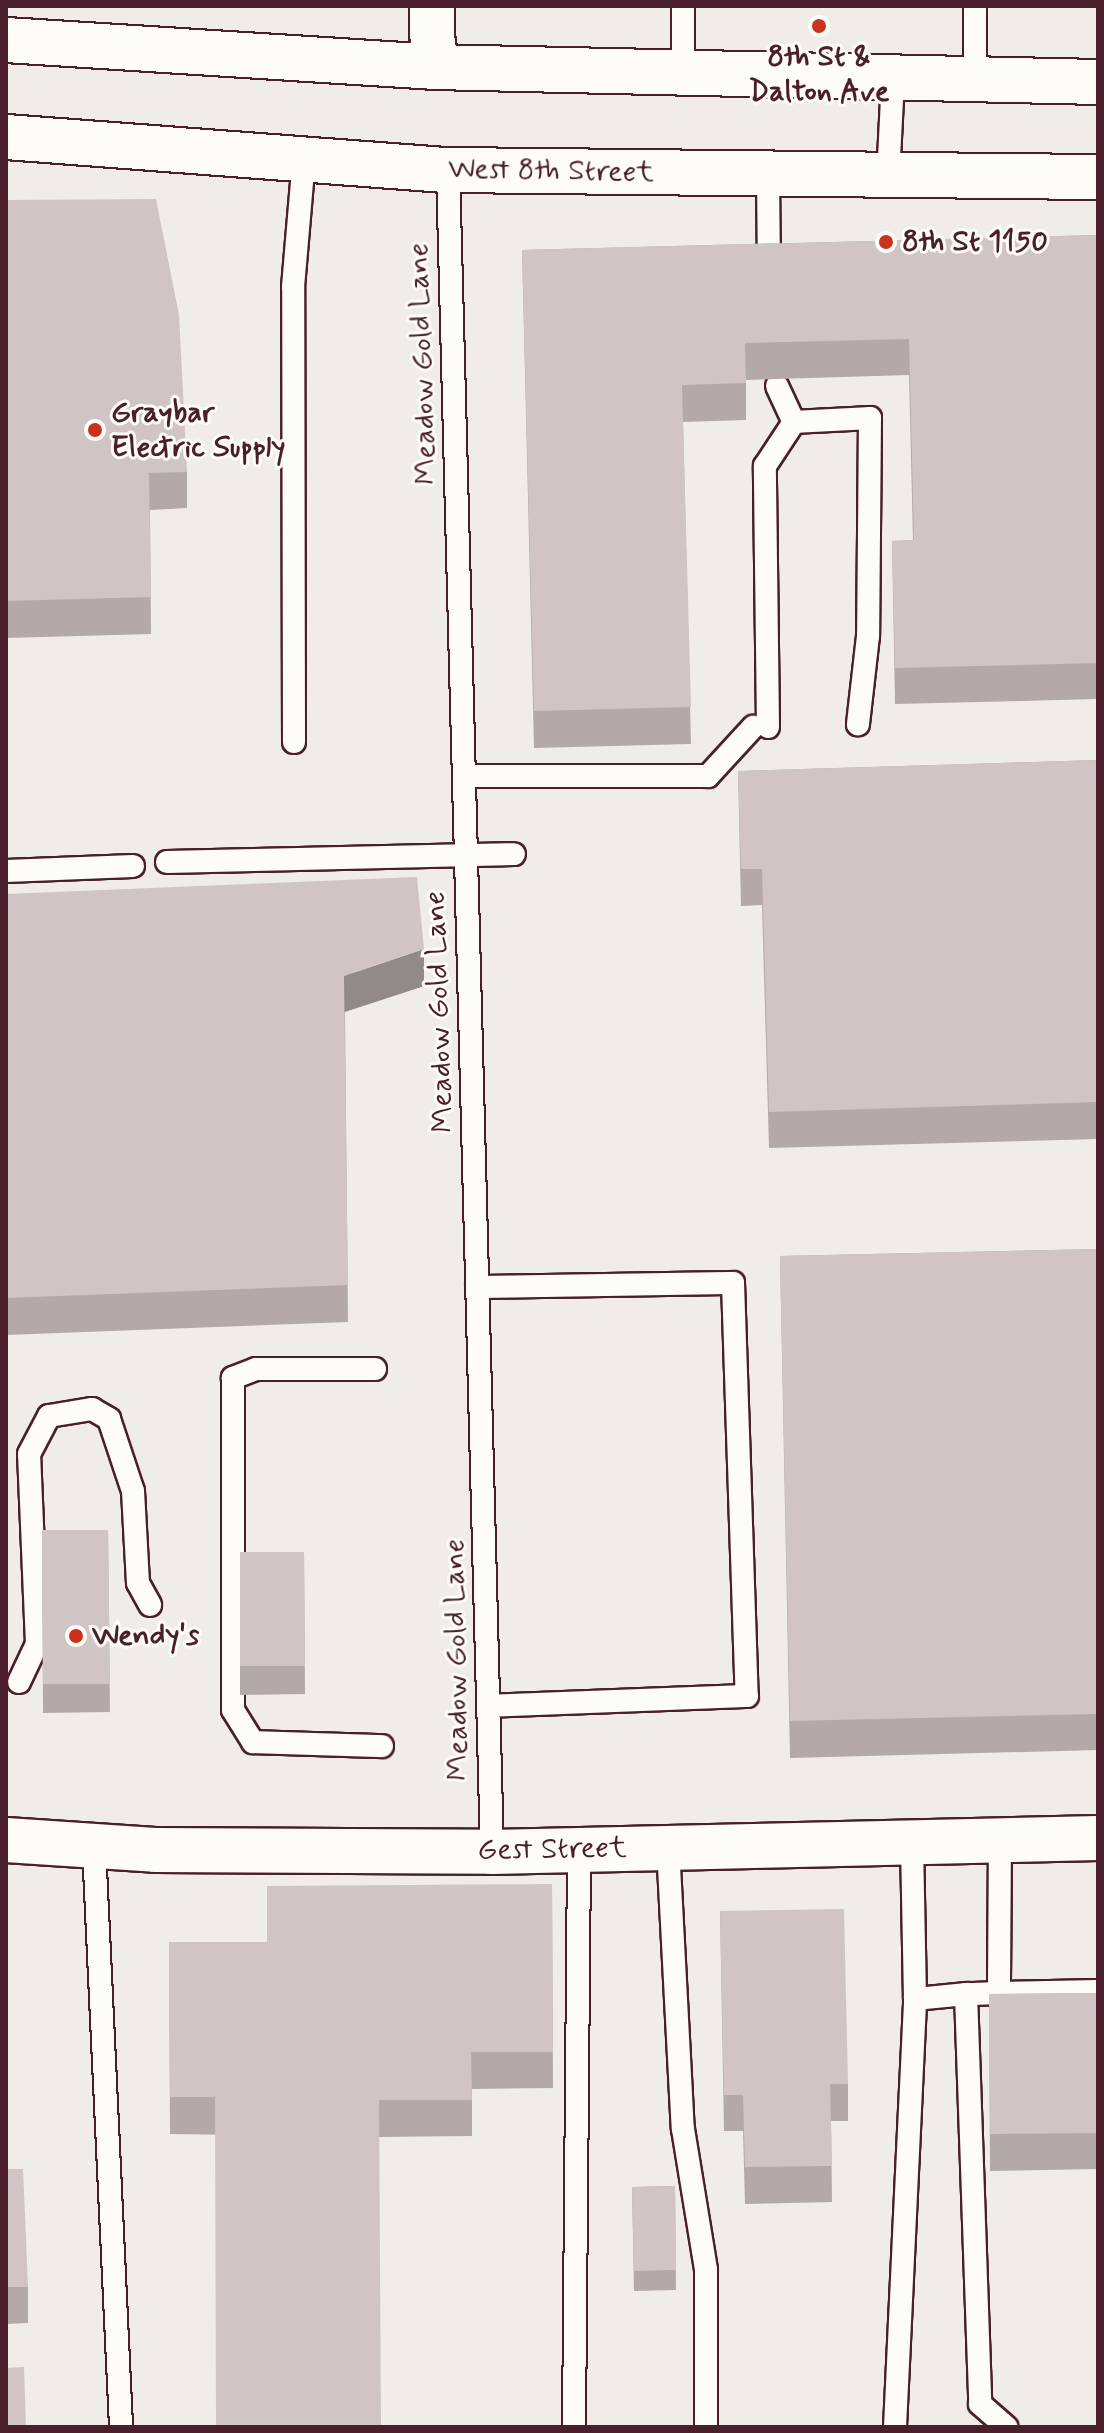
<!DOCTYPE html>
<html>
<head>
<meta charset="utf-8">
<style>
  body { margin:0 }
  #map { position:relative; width:1104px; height:2433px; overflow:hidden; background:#fdfcf7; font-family:Mynerve,sans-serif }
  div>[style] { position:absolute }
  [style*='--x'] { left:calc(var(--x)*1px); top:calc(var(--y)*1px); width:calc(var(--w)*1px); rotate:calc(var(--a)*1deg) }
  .built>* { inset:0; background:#f0ece8 }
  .roads { filter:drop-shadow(2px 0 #4a1f2b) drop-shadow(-2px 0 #4a1f2b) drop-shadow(0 2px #4a1f2b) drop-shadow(0 -2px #4a1f2b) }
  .lane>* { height:22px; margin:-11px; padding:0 11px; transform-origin:11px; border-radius:11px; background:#fdfcf7 }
  .street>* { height:44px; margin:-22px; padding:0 22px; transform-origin:22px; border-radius:22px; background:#fdfcf7 }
  .secondary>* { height:44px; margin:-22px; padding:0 22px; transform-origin:22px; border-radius:22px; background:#fdfcf7 }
  .wall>* { inset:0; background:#b3a9a9 }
  .shaded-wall>* { inset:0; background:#928a89 }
  .building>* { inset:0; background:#d0c5c4 }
  .dots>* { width:22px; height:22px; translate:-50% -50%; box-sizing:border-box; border:4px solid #fdfcf7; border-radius:50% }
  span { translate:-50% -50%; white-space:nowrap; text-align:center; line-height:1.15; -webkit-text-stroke:6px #fdfcf7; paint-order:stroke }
  .poi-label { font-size:30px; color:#4a1f2b; font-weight:700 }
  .left { translate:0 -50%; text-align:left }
  .street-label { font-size:30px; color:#4a1f2b }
  .frame { position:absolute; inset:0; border:8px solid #4a1f2b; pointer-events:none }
</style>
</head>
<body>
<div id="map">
  <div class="built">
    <div style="clip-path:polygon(6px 6px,1098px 6px,1098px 2427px,6px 2427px)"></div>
  </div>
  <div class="roads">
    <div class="lane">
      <div style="--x:683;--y:75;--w:69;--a:-90"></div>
      <div style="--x:975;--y:81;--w:75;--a:-90"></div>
      <div style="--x:448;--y:170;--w:1683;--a:88.5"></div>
      <div style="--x:768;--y:176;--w:95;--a:89.4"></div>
      <div style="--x:888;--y:178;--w:99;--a:-87.1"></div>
      <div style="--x:777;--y:386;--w:40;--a:65"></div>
      <div style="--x:768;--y:727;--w:261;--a:-90.7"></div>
      <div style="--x:765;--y:466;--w:53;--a:-56.6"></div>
      <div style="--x:794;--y:422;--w:76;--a:-3"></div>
      <div style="--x:870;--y:418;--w:218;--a:90.5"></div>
      <div style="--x:868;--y:636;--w:89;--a:96.5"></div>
      <div style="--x:294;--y:742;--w:455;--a:-90.1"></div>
      <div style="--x:293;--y:287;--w:128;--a:-85.1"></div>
      <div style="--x:464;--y:776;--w:244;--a:0"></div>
      <div style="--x:708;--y:776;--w:67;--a:-47.4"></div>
      <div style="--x:167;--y:862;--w:347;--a:-1.3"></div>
      <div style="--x:6;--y:871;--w:127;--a:-2.3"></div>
      <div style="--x:477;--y:1287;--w:256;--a:-0.9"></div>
      <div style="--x:733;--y:1283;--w:413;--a:88.1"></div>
      <div style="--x:747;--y:1696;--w:258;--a:177.8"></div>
      <div style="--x:375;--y:1369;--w:119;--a:180"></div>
      <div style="--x:256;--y:1369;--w:25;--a:159"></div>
      <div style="--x:233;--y:1378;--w:332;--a:90"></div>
      <div style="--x:233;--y:1710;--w:38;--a:58"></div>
      <div style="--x:253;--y:1742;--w:129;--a:1.8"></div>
      <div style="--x:19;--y:1682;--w:42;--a:-64.7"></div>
      <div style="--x:37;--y:1644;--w:190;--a:-92.4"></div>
      <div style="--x:29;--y:1454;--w:43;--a:-62.2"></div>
      <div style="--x:49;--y:1416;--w:44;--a:-9.2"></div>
      <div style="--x:92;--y:1409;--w:20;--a:30"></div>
      <div style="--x:109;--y:1419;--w:76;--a:71.6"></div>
      <div style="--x:133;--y:1491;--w:92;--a:86.9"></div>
      <div style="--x:138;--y:1583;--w:25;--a:61"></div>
      <div style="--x:1000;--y:1840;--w:153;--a:90.4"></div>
      <div style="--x:999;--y:1993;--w:99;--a:-1.2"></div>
      <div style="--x:94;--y:1847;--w:581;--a:87.33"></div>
      <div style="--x:668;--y:1847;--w:282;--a:87"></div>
      <div style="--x:683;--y:2129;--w:143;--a:80.7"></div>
      <div style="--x:706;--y:2270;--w:157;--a:90"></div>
      <div style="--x:999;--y:1993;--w:33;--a:178"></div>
      <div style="--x:966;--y:1994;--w:410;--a:88"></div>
      <div style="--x:980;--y:2404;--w:35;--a:41"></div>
      <div style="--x:915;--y:1999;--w:51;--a:-5.6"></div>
      <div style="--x:574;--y:2427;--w:576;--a:-89.5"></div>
      <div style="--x:895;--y:2427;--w:428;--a:-87.3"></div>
      <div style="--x:915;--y:1999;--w:156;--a:-91.1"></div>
    </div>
    <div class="street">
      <div style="--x:432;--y:6;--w:61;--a:89.1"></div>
    </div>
    <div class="secondary">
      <div style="--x:6;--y:40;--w:428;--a:3.6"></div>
      <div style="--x:433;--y:67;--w:665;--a:1.29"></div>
      <div style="--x:6;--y:137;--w:443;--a:4.3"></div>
      <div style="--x:448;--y:170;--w:650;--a:0.62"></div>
      <div style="--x:6;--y:1840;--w:149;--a:3.8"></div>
      <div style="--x:155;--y:1850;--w:337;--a:0.3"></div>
      <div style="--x:492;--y:1852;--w:606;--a:-1.32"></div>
    </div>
  </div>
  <div class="wall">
    <div style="clip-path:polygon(6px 200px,187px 472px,187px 508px,150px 510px,151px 634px,6px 638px)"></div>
    <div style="clip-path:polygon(1098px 235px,1098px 699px,895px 704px,892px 541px,913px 540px,909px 375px,746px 380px,746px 420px,683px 422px,691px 744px,534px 748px,522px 250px)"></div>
    <div style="clip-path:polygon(1098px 760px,1098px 1139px,769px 1148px,762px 905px,741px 906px,738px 771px)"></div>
    <div style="clip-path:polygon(6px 894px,424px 986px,345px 1012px,348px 1322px,6px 1335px)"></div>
    <div style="clip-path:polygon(1098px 1249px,1098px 1750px,790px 1758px,780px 1256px)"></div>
    <div style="clip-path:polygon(42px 1530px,108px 1530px,110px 1712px,43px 1713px)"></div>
    <div style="clip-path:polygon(240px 1552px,304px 1552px,305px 1694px,240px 1695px)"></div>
    <div style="clip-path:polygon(552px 1884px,553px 2088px,472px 2089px,472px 2136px,380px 2137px,170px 2134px,169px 1942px,267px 1942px)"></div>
    <div style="clip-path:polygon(720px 1911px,848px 2084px,848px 2121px,831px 2121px,832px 2202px,745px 2204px,743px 2131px,724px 2131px)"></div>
    <div style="clip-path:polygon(1098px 1993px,1098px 2169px,990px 2171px,989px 1994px)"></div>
    <div style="clip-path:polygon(6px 2169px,28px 2287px,28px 2323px,6px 2324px)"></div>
    <div style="clip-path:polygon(675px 2186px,676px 2290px,634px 2291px,632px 2187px)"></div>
  </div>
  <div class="shaded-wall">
    <div style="clip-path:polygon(424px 949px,424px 986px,344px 1012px,344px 976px)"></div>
  </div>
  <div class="building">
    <div style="clip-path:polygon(156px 199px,179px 315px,187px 472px,149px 473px,151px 597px,6px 601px,6px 200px)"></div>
    <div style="clip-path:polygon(1098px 235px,1098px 663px,895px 668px,892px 541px,914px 540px,909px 339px,745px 343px,746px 383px,682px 385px,691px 707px,534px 711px,522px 250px)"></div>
    <div style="clip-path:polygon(1098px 760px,1098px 1102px,769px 1112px,762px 869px,741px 869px,738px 771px)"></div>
    <div style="clip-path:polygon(417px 877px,424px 949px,344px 976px,348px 1285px,6px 1298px,6px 894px)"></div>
    <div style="clip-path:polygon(1098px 1249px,1098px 1714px,790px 1721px,780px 1256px)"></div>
    <div style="clip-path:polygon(42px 1530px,108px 1530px,110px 1684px,43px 1684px)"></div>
    <div style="clip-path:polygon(240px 1552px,304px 1552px,305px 1666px,240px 1666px)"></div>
    <div style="clip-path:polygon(552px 1884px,553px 2052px,471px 2052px,472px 2100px,379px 2100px,381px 2427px,216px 2427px,215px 2097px,170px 2097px,169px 1942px,267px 1942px,267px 1886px)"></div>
    <div style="clip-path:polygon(844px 1909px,848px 2084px,830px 2084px,832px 2166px,745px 2167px,743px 2095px,724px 2095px,720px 1911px)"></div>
    <div style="clip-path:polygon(1098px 1993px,1098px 2133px,990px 2134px,989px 1994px)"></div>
    <div style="clip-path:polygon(6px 2169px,23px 2169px,28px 2287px,6px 2287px)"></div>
    <div style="clip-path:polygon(675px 2186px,676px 2270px,634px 2271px,632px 2187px)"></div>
    <div style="clip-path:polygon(24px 2367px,26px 2427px,6px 2427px,6px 2368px)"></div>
  </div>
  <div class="dots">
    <div style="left:819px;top:26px;background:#c8321e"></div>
    <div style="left:886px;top:242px;background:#c8321e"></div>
    <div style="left:95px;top:430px;background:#c8321e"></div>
    <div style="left:76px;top:1636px;background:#c8321e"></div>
  </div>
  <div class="poi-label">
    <span style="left:819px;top:74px">8th St &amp;<br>Dalton Ave</span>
    <span class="left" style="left:902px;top:242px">8th St 1150</span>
    <span class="left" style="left:111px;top:430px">Graybar<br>Electric Supply</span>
    <span class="left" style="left:92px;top:1636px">Wendy's</span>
  </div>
  <div class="street-label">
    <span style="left:551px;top:171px;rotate:1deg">West 8th Street</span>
    <span style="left:423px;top:364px;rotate:-92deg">Meadow Gold Lane</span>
    <span style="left:440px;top:1012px;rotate:-92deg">Meadow Gold Lane</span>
    <span style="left:457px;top:1660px;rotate:-91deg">Meadow Gold Lane</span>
    <span style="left:552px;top:1850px;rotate:-1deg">Gest Street</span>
  </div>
  <div class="frame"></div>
</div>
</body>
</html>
